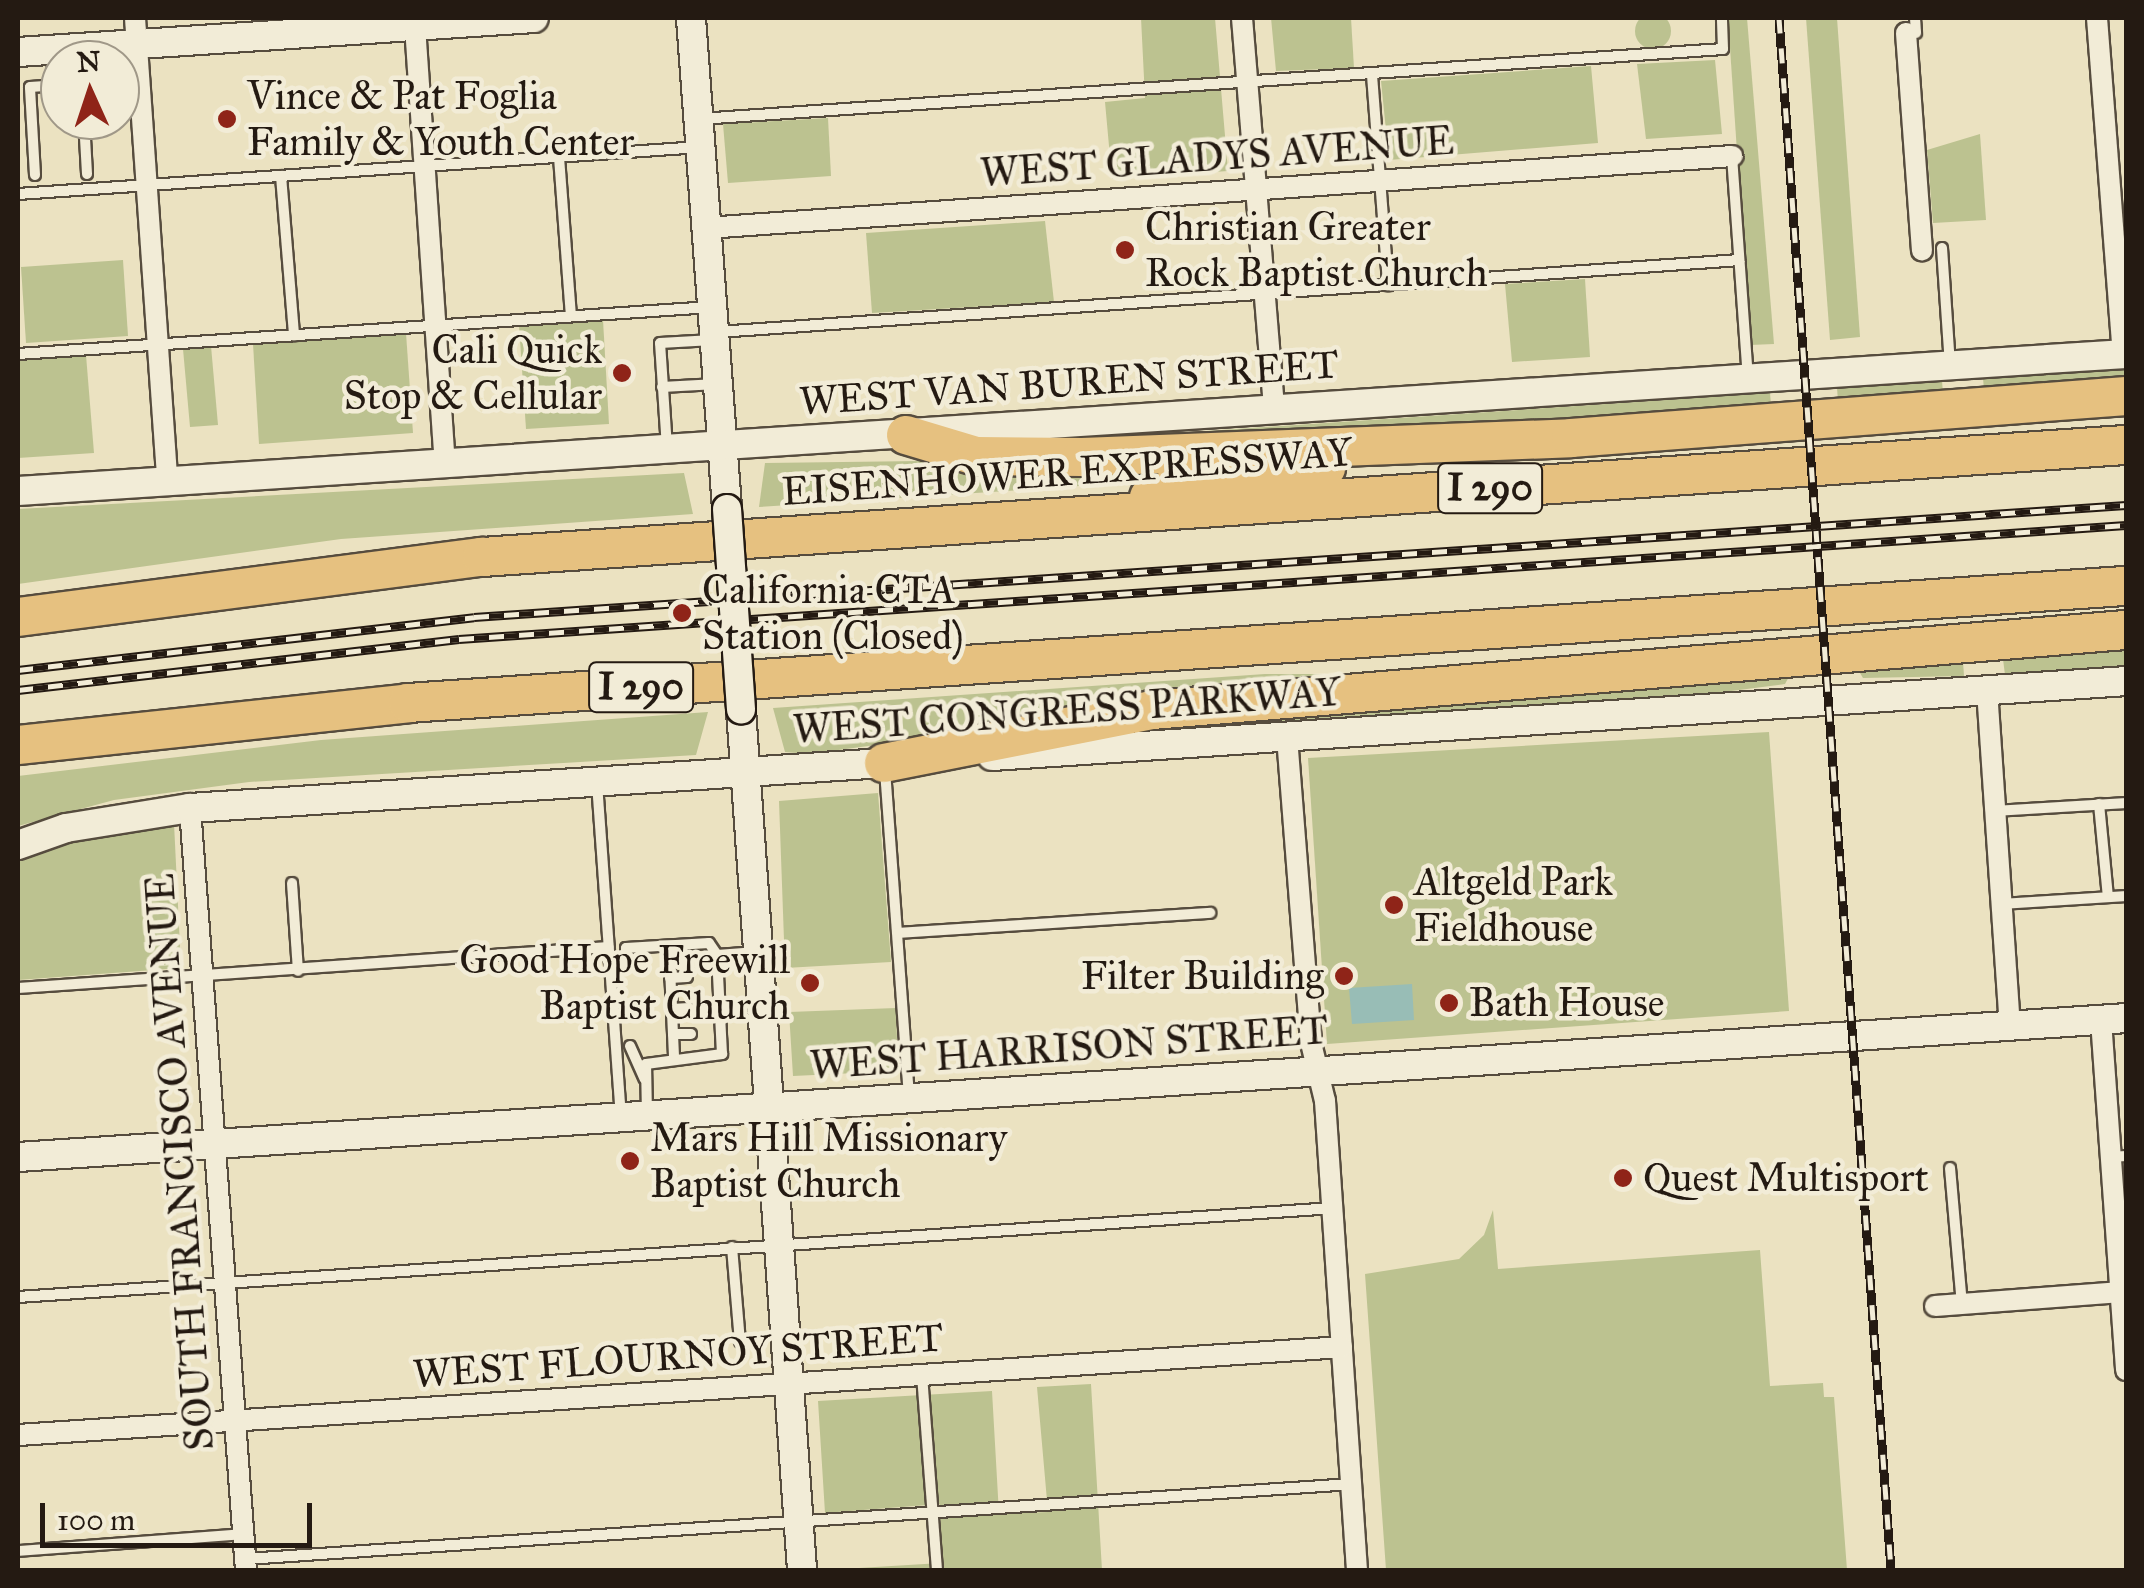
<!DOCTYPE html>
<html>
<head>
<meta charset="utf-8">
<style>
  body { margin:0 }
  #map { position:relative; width:2144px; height:1588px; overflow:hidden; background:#ebe2c1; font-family:"IM FELL Great Primer",serif }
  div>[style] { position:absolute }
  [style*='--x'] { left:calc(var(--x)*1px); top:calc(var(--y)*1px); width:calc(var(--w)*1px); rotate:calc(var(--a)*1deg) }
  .green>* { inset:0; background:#bcc290 }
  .round { border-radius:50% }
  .water>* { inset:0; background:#98bdb6 }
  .roads { filter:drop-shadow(2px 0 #564c3e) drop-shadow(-2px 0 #564c3e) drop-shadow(0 2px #564c3e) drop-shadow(0 -2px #564c3e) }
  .lane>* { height:10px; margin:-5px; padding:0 5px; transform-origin:5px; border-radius:5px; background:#f2ecd7 }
  .street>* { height:20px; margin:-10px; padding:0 10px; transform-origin:10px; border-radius:10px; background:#f2ecd7 }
  .secondary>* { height:28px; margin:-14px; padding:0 14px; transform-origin:14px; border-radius:14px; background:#f2ecd7 }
  .highway>* { height:38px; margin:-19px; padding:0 19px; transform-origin:19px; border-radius:19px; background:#e6c180 }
  .rail>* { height:9px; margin-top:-4.5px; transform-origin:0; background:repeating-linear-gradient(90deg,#f2ecd7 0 15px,#241a12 0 30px); box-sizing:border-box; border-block:2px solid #241a12 }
  .bridges { filter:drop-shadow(2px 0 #241a12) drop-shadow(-2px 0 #241a12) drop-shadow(0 2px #241a12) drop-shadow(0 -2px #241a12) }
  .secondary-bridge>* { height:28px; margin:-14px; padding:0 14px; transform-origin:14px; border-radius:14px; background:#f2ecd7 }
  .dots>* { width:28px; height:28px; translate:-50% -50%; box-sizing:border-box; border:5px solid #f2ecd7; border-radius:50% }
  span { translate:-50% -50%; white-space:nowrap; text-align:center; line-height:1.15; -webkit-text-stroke:9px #f2ecd7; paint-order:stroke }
  .shield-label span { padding:2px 8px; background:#f2ecd7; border:2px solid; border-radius:8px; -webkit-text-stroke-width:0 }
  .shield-label { font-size:38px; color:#241a12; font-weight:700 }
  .poi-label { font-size:40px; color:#241a12 }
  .left { translate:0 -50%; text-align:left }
  .right { translate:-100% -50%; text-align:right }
  .street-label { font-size:40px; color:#241a12 }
  .frame { position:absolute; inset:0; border:20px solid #241a12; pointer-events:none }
  .north { position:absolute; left:40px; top:40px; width:100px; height:100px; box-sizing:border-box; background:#f2ecd7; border:2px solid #a09888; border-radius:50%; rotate:357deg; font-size:28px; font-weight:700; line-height:40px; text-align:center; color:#241a12 }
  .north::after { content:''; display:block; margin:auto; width:35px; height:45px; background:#8f2418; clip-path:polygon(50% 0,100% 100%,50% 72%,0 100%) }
  .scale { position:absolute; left:40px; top:1503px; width:272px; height:45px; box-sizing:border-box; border:5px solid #241a12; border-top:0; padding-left:12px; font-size:30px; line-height:35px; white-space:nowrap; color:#241a12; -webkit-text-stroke:8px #f2ecd7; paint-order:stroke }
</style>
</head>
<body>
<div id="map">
  <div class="green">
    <div class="round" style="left:1635px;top:13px;width:36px;height:36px"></div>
    <div style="clip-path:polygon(1141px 18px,1215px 18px,1228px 171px,1112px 179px,1105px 102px,1145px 98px)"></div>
    <div style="clip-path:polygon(1271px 18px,1351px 18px,1354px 68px,1276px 71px)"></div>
    <div style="clip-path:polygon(1728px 18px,1747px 18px,1774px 344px,1750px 345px)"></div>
    <div style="clip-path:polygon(1806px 18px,1837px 18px,1860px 337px,1830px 340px)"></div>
    <div style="clip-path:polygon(1715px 60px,1722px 134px,1646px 139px,1637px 64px)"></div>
    <div style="clip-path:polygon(1591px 66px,1598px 143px,1389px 160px,1381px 81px)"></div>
    <div style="clip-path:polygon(828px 118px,831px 176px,728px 183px,723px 124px)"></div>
    <div style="clip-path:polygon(1980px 134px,1986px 220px,1933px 223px,1927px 150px)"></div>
    <div style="clip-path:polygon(1045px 221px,1054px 302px,872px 313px,866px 233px)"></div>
    <div style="clip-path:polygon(123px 260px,128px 336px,26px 343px,21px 267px)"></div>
    <div style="clip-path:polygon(1585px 279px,1590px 357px,1512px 362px,1505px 284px)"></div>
    <div style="clip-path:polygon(603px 320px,609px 424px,526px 429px,519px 325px)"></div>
    <div style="clip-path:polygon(406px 333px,413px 433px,259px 444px,253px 344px)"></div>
    <div style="clip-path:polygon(211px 346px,218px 425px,190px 427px,183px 349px)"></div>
    <div style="clip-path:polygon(86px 355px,94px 453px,18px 458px,18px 360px)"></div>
    <div style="clip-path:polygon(2126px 369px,2126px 386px,2076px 390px,2074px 380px,1984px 390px,1983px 378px)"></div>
    <div style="clip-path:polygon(1942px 381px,1943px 393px,1838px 401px,1837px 388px)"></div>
    <div style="clip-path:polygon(1770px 393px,1771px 405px,1648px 419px,985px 446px)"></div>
    <div style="clip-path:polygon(1379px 455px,1069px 487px,759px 507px,765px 463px)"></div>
    <div style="clip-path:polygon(684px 473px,693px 514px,341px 539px,18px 584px,18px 509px)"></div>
    <div style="clip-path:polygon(2126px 646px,2126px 666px,2005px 675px,2003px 659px)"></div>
    <div style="clip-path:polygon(1963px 661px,1964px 676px,1863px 678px,1857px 668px)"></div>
    <div style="clip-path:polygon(1791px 673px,1785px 684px,1692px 696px,1042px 740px,1108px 724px)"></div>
    <div style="clip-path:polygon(1265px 674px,1402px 674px,809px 754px,785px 752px,773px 708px)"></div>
    <div style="clip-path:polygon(708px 712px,696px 755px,249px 782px,114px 800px,18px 826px,18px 776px,321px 740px)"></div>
    <div style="clip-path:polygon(1769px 732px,1789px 1011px,1327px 1044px,1308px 758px)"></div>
    <div style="clip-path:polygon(878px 793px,891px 962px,785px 968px,779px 801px)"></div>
    <div style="clip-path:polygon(174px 823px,181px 968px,18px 980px,18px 861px,79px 837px)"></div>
    <div style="clip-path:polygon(896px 1008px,898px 1071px,793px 1076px,789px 1012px)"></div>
    <div style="clip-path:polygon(1493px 1210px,1498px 1269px,1760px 1250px,1770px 1386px,1823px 1383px,1824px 1397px,1834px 1397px,1847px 1570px,1386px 1570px,1365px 1274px,1459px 1259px,1484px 1235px)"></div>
    <div style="clip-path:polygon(1091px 1384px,1102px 1570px,826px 1570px,941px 1563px,940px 1504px,825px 1513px,818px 1401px,992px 1391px,999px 1514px,1048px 1512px,1037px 1387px)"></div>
  </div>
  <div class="water">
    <div style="clip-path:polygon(1412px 984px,1414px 1020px,1352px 1024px,1349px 988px)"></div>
  </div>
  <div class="roads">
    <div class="lane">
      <div style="--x:1915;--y:18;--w:15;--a:86"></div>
      <div style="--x:52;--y:51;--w:34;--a:87"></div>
      <div style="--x:1372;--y:75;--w:211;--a:85.6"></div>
      <div style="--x:699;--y:119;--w:1026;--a:-3.91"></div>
      <div style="--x:1723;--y:49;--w:31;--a:-92"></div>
      <div style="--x:84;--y:120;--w:54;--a:86.8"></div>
      <div style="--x:1732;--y:156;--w:223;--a:85.9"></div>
      <div style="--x:559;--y:157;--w:159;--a:85.7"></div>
      <div style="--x:35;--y:175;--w:88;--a:-93.3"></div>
      <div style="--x:30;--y:87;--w:30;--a:-4"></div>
      <div style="--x:281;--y:176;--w:160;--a:85.3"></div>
      <div style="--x:18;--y:194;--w:684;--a:-3.94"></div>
      <div style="--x:1942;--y:248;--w:117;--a:86.1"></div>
      <div style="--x:718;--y:332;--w:1024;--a:-4.03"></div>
      <div style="--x:18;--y:354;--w:695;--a:-3.88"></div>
      <div style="--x:662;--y:387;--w:55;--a:-3.1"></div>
      <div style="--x:667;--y:448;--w:105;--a:-93.8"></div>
      <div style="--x:660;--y:343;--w:53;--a:-3.2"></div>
      <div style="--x:885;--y:770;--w:329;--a:85.8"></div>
      <div style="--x:597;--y:783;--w:333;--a:85.9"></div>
      <div style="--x:2099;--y:804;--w:93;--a:84.5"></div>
      <div style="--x:1995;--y:811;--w:131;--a:-3.5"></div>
      <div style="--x:292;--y:883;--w:88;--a:86.1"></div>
      <div style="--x:2002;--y:904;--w:124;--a:-3.7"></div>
      <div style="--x:898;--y:933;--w:313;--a:-3.7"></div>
      <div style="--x:669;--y:946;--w:111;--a:87.4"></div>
      <div style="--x:626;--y:961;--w:13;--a:-90"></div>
      <div style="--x:626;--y:948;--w:83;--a:-3.4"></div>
      <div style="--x:709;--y:943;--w:14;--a:56"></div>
      <div style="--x:670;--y:978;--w:17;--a:-3"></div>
      <div style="--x:18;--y:988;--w:592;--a:-3.97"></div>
      <div style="--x:672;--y:1009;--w:17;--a:-3"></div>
      <div style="--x:673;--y:1034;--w:18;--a:0"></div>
      <div style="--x:630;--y:1046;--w:36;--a:66"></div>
      <div style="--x:647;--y:1115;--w:51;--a:-91.1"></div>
      <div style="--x:646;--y:1064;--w:77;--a:-7.5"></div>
      <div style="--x:722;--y:1054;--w:99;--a:-92.9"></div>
      <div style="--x:717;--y:955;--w:40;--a:-4.3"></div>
      <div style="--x:2111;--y:1157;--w:15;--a:-4"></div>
      <div style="--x:1950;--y:1168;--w:137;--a:85"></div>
      <div style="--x:732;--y:1247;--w:95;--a:85.2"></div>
      <div style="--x:18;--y:1297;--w:1318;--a:-3.87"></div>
      <div style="--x:922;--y:1375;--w:196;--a:85.6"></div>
      <div style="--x:18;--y:1551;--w:226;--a:-4.3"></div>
      <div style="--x:246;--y:1559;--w:1108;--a:-3.88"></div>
    </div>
    <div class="street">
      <div style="--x:135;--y:18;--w:464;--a:86"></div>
      <div style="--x:1242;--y:18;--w:393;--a:85.3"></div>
      <div style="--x:2097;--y:18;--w:337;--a:85.6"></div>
      <div style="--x:415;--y:26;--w:438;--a:86.1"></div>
      <div style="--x:1906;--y:33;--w:218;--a:85.8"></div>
      <div style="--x:706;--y:228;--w:1029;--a:-4.01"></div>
      <div style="--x:1987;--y:690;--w:337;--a:86.1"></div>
      <div style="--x:1287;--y:737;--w:307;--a:85.5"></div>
      <div style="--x:1311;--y:1043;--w:60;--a:76.4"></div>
      <div style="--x:1325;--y:1101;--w:470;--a:86.1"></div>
      <div style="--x:190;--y:808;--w:764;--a:85.8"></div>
      <div style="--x:2101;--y:1020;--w:351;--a:85.9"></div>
      <div style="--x:1935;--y:1306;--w:187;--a:-4.3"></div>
      <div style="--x:18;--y:1435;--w:1327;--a:-3.8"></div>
    </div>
    <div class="secondary">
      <div style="--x:691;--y:18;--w:492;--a:85.8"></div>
      <div style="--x:18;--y:52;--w:517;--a:-3.77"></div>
      <div style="--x:18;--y:491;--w:2112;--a:-3.72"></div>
      <div style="--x:741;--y:710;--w:862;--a:85.94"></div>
      <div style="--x:992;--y:756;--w:1136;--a:-3.78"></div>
      <div style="--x:18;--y:845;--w:51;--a:-19.5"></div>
      <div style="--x:66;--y:828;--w:126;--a:-9.2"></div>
      <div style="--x:190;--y:808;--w:710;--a:-3.71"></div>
      <div style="--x:18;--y:1157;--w:2113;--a:-3.77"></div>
    </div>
    <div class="highway">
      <div style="--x:906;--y:435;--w:73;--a:16.7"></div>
      <div style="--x:976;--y:456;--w:106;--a:0.5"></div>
      <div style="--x:1082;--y:457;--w:489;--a:-2.2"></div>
      <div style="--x:1571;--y:438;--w:557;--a:-4.33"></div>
      <div style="--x:1149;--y:497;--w:40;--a:-20.2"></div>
      <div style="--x:1187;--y:483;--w:140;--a:-6.2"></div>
      <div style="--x:18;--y:617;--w:468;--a:-7.4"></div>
      <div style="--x:482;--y:557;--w:1648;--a:-3.9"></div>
      <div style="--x:18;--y:745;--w:392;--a:-6.1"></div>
      <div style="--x:408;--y:703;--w:1722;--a:-3.9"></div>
      <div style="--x:884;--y:763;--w:273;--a:-11.2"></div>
      <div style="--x:1152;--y:710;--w:977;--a:-4.7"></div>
    </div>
  </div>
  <div class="rail">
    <div style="--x:1779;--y:18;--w:1556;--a:85.87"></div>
    <div style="--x:18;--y:670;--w:459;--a:-6.6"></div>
    <div style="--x:474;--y:617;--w:1656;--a:-3.88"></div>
    <div style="--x:18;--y:690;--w:444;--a:-6.6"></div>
    <div style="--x:459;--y:639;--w:1671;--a:-3.91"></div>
  </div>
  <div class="bridges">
    <div class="secondary-bridge">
      <div style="--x:727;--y:509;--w:201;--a:86"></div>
    </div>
  </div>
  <div class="dots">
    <div style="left:227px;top:119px;background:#8f2418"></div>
    <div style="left:1125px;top:250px;background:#8f2418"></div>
    <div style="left:622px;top:373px;background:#8f2418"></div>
    <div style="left:682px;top:613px;background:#8f2418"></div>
    <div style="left:1394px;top:905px;background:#8f2418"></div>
    <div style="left:1344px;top:976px;background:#8f2418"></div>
    <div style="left:810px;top:983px;background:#8f2418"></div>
    <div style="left:1449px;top:1003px;background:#8f2418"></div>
    <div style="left:630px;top:1161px;background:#8f2418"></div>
    <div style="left:1623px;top:1178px;background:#8f2418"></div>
  </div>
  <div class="shield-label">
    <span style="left:1490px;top:488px">I 290</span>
    <span style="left:641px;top:687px">I 290</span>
  </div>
  <div class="poi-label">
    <span class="left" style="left:247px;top:119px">Vince &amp; Pat Foglia<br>Family &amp; Youth Center</span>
    <span class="left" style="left:1145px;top:250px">Christian Greater<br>Rock Baptist Church</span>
    <span class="right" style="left:602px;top:373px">Cali Quick<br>Stop &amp; Cellular</span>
    <span class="left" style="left:702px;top:613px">California CTA<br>Station (Closed)</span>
    <span class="left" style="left:1414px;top:905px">Altgeld Park<br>Fieldhouse</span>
    <span class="right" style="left:790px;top:983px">Good Hope Freewill<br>Baptist Church</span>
    <span class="right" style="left:1324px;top:976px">Filter Building</span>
    <span class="left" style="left:1469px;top:1003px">Bath House</span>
    <span class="left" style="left:650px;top:1161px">Mars Hill Missionary<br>Baptist Church</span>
    <span class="left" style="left:1643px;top:1178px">Quest Multisport</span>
  </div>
  <div class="street-label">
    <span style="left:1217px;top:157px;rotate:-4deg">WEST GLADYS AVENUE</span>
    <span style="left:1069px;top:383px;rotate:-4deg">WEST VAN BUREN STREET</span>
    <span style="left:1067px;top:472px;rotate:-4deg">EISENHOWER EXPRESSWAY</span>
    <span style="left:1067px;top:711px;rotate:-4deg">WEST CONGRESS PARKWAY</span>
    <span style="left:1069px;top:1048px;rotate:-4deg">WEST HARRISON STREET</span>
    <span style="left:180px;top:1162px;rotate:-94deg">SOUTH FRANCISCO AVENUE</span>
    <span style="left:678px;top:1356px;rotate:-4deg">WEST FLOURNOY STREET</span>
  </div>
  <div class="frame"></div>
  <div class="north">N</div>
  <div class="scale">100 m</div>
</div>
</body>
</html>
